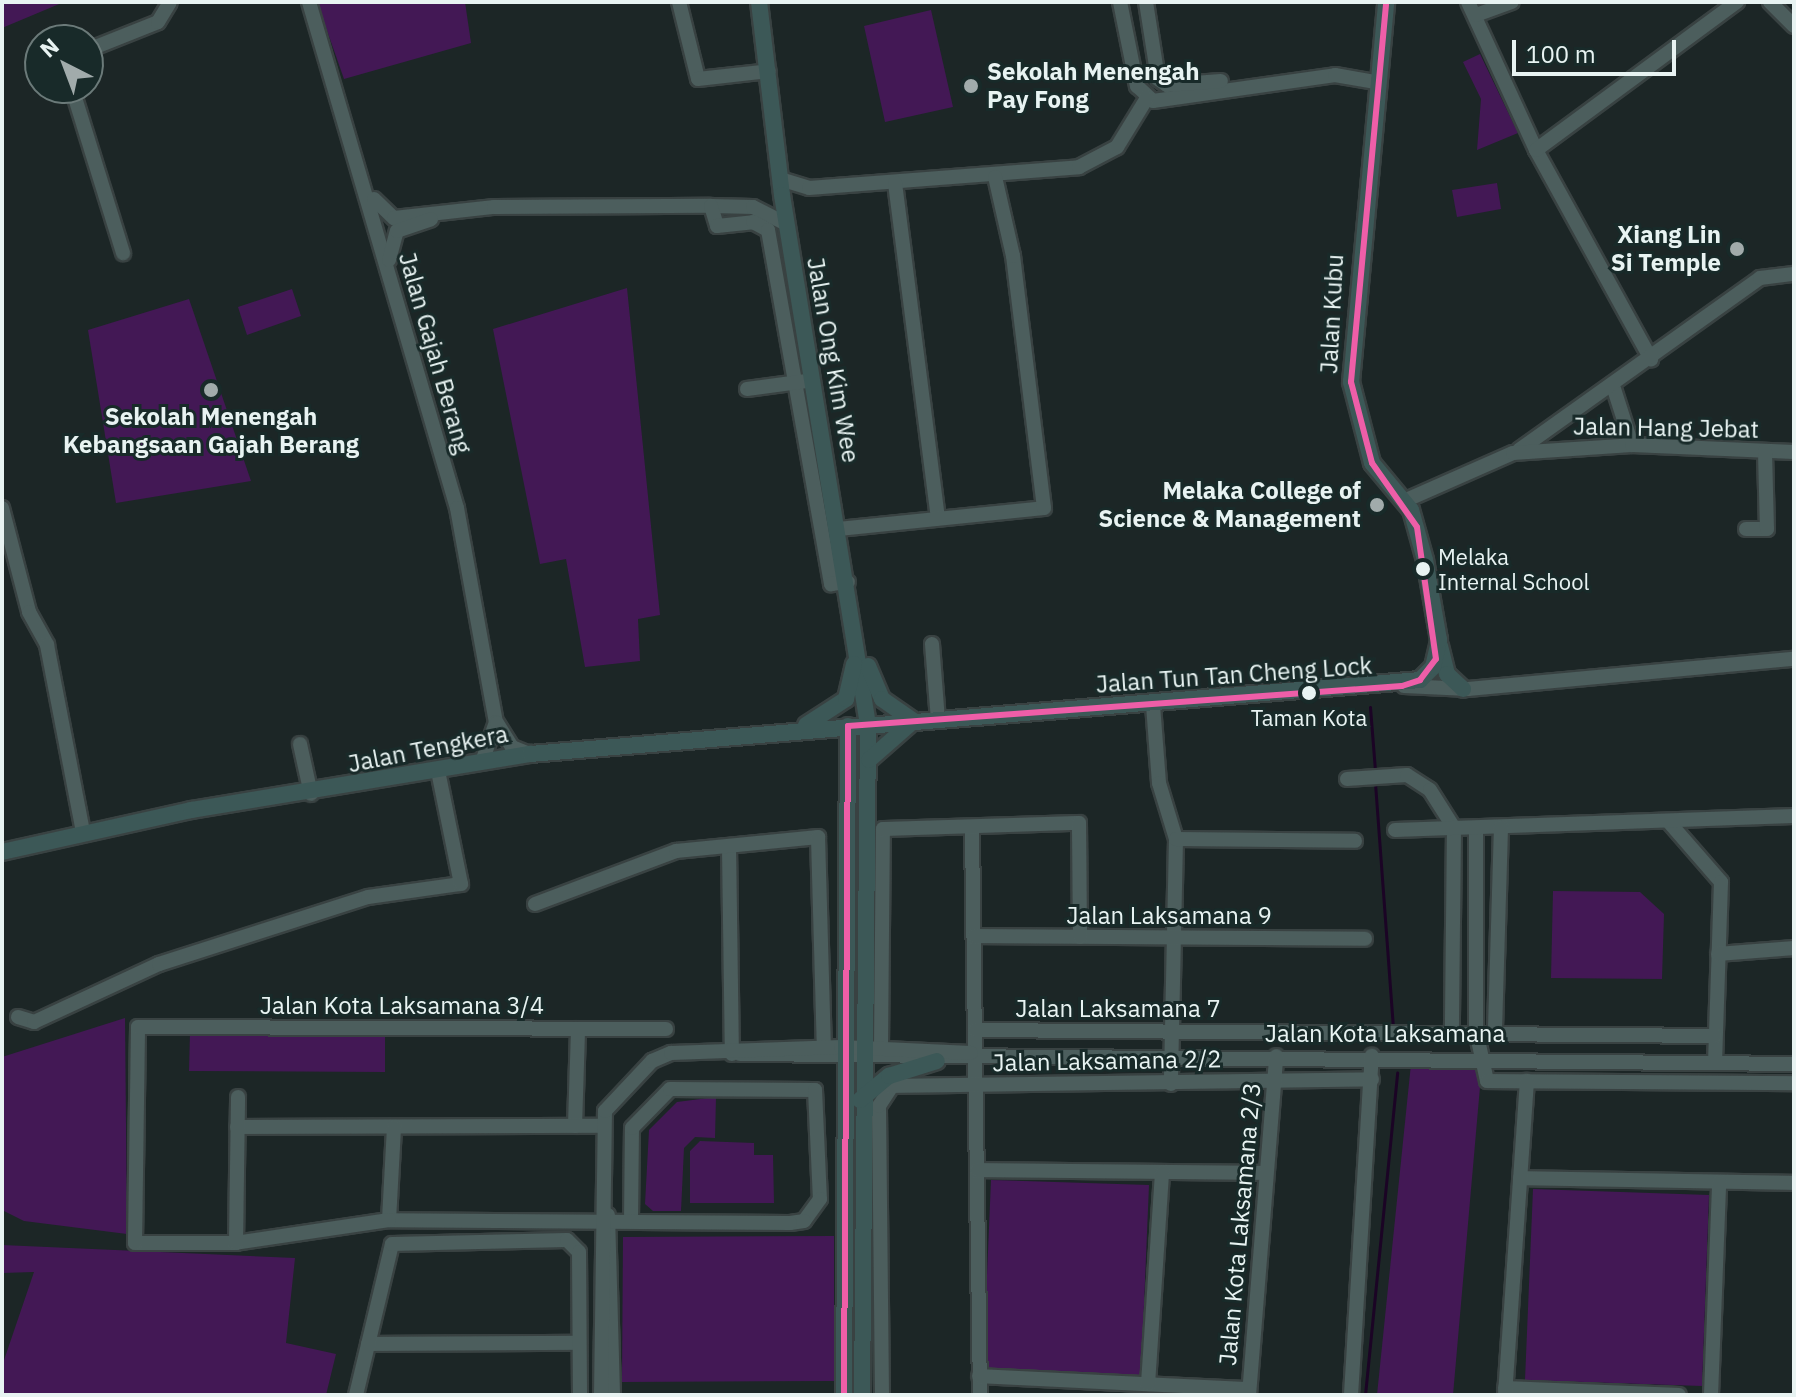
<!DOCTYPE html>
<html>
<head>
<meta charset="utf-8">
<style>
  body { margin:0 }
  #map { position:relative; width:1796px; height:1397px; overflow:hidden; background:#1c2626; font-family:"IBM Plex Sans",sans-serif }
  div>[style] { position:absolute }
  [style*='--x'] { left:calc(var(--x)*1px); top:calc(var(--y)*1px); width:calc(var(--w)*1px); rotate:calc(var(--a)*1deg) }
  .green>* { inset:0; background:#431855 }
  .stream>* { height:3px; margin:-1.5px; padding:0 1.5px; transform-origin:1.5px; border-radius:1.5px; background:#1b0425 }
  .roads { filter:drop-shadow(2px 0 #394242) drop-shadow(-2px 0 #394242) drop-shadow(0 2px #394242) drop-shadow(0 -2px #394242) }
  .minor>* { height:14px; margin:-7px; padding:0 7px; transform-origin:7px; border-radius:7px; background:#4c5e5d }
  .major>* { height:16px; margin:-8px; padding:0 8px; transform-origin:8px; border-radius:8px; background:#3c5857 }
  .bus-1>* { height:6px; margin:-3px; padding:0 3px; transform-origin:3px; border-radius:3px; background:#ee5ea8 }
  .dots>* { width:22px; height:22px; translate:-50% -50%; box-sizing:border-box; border:4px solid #182a29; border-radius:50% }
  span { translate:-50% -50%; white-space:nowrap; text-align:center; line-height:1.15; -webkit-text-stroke:6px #182a29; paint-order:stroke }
  .bus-label { font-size:22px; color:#e8f3f2 }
  .left { translate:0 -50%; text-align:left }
  .poi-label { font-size:24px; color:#e8f3f2; font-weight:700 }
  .right { translate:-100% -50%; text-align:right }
  .street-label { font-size:24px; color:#e8f3f2 }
  .frame { position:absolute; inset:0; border:4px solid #e8f3f2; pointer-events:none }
  .north { position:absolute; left:24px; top:24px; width:80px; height:80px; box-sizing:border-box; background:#182a29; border:2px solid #6b7a79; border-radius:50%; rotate:318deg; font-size:22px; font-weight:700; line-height:32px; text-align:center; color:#e8f3f2 }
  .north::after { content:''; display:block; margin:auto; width:28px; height:36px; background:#a1abab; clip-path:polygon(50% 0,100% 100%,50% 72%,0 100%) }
  .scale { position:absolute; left:1512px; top:40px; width:164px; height:36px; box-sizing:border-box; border:4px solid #e8f3f2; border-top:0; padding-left:10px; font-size:24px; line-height:28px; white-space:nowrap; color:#e8f3f2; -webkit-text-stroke:6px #182a29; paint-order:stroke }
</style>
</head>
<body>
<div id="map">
  <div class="green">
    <div style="clip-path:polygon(2px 2px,64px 2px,2px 28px)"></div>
    <div style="clip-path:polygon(317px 2px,465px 2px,471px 43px,344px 79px)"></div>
    <div style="clip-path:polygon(931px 10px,953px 107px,885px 122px,864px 26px)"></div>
    <div style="clip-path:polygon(1480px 54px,1518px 133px,1477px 150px,1481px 99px,1463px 62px)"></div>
    <div style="clip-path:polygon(1497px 183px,1501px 209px,1457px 217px,1452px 190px)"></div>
    <div style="clip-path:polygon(627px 288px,660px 615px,638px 619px,640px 661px,585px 667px,566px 559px,540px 564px,493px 329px)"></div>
    <div style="clip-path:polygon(292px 289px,301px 316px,247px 335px,238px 307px)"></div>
    <div style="clip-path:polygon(189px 299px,251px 481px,116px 503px,88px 330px)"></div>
    <div style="clip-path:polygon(1553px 891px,1640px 892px,1664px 914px,1662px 979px,1551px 978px)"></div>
    <div style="clip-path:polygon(125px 1018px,127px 1234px,24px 1221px,2px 1210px,2px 1057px)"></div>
    <div style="clip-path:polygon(190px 1033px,385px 1033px,385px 1072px,189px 1071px)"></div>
    <div style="clip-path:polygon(1411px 1064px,1482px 1064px,1453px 1395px,1377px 1395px)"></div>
    <div style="clip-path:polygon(716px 1097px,715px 1138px,695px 1137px,684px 1148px,681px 1211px,653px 1211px,645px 1204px,649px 1130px,677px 1102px)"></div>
    <div style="clip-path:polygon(700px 1141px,754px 1143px,754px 1155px,773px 1155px,774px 1203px,690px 1203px,690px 1151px)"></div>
    <div style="clip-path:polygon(991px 1180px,1149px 1185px,1141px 1376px,983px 1371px)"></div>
    <div style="clip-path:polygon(1533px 1189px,1709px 1195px,1702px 1386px,1525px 1380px)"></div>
    <div style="clip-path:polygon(834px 1236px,834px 1381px,622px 1382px,623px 1237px)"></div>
    <div style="clip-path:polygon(2px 1245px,295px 1258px,286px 1343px,336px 1354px,326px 1395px,2px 1395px,2px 1366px,34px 1272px,2px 1273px)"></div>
  </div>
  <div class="stream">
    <div style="--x:1370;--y:707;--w:64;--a:85.5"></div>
    <div style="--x:1375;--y:783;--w:245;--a:85.8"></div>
    <div style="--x:1365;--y:1395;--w:324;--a:-84.3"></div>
  </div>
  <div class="roads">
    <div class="minor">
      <div style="--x:309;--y:2;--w:527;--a:73.7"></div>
      <div style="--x:457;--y:508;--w:218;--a:79.7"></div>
      <div style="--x:496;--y:722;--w:42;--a:109.3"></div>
      <div style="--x:679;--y:2;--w:79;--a:76.1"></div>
      <div style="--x:698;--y:79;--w:71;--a:-6.4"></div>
      <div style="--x:1120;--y:2;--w:86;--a:78.6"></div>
      <div style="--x:1137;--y:86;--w:22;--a:43"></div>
      <div style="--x:1153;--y:101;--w:184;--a:-8.1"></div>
      <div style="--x:1335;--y:75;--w:40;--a:10"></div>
      <div style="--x:1146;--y:2;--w:78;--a:81.1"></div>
      <div style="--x:1158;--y:79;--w:11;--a:34"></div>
      <div style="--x:1167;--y:85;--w:54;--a:-4.2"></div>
      <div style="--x:1468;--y:2;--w:163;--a:65.3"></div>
      <div style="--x:1536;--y:150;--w:239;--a:61.2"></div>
      <div style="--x:1770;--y:2;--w:34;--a:45"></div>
      <div style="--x:1476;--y:15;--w:38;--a:-20"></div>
      <div style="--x:88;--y:50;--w:75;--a:-21.8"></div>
      <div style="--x:158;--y:22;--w:23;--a:-59"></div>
      <div style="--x:72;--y:88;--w:173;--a:72.8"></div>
      <div style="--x:1536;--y:150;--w:250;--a:-36.4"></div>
      <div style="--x:780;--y:179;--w:30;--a:17"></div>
      <div style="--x:809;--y:188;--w:271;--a:-4.4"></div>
      <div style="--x:1079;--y:167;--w:43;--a:-27.8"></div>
      <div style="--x:1117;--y:147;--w:57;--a:-58.5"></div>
      <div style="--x:895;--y:183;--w:338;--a:82.7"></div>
      <div style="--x:374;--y:199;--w:28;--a:44"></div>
      <div style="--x:394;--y:218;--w:101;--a:-6.3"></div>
      <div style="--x:494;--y:207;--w:217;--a:-0.3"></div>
      <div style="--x:711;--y:206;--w:42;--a:1.4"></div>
      <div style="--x:753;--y:207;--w:37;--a:27"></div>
      <div style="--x:711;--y:206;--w:21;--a:73"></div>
      <div style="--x:717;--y:226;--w:36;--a:-6"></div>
      <div style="--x:753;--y:222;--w:17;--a:28"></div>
      <div style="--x:768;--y:230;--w:360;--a:79.9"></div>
      <div style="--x:831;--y:584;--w:17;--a:-7"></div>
      <div style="--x:389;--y:260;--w:30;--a:-75"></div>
      <div style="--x:397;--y:231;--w:36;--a:-19"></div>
      <div style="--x:747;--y:389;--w:60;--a:-7.7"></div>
      <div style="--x:1614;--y:389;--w:59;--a:72.2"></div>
      <div style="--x:1519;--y:450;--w:296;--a:-35.5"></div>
      <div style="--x:1760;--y:278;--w:34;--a:-7"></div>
      <div style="--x:1404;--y:501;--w:119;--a:-23.8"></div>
      <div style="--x:1513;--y:453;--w:119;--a:-3.8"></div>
      <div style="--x:1632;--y:445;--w:162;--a:2.5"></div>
      <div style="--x:2;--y:508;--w:107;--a:75.4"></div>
      <div style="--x:29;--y:612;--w:38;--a:61"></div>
      <div style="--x:47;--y:645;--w:190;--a:79.1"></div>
      <div style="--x:838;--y:529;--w:207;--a:-5.8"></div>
      <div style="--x:1044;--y:508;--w:254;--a:-97"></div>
      <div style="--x:1013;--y:256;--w:81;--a:-102.8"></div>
      <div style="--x:1746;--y:529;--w:21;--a:0"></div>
      <div style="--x:1767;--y:529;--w:78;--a:-91.5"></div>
      <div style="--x:932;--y:644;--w:77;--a:85.5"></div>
      <div style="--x:1404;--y:686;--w:64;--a:2.7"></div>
      <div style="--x:1468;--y:689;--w:327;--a:-5.3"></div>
      <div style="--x:1153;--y:705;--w:78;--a:85.6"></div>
      <div style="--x:1159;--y:783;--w:59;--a:73.1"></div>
      <div style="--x:1176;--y:839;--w:245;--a:91.2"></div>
      <div style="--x:497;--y:723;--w:28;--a:58"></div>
      <div style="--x:512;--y:747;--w:18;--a:22"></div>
      <div style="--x:300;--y:744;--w:51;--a:77.6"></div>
      <div style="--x:1347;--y:779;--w:60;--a:-3.8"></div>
      <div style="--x:1407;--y:775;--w:27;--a:33"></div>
      <div style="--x:1430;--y:790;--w:45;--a:57.7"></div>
      <div style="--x:1454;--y:828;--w:204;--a:90.6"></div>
      <div style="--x:1668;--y:821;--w:81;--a:49"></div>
      <div style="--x:1721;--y:882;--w:181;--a:91.9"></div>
      <div style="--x:1476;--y:828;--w:203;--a:90"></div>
      <div style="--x:1476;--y:1031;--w:51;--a:77.6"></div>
      <div style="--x:1487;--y:1081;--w:307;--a:0.4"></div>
      <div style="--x:1395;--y:830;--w:399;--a:-2"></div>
      <div style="--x:972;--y:831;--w:564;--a:89.19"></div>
      <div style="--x:1176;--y:839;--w:179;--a:0.6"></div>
      <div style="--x:729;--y:846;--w:208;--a:89.2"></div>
      <div style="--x:535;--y:904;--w:151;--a:-20.6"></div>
      <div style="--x:676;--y:851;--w:143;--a:-5.6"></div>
      <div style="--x:818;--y:837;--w:211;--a:88.4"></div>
      <div style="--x:974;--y:936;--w:391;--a:0.4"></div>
      <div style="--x:1718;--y:954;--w:76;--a:-4.5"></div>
      <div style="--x:18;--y:1017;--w:17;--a:17"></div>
      <div style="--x:34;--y:1022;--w:138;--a:-24.9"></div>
      <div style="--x:159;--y:964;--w:219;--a:-17.8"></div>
      <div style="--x:368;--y:897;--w:94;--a:-8"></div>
      <div style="--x:461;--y:884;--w:115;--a:-101.5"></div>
      <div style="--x:1495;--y:1029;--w:202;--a:-88.3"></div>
      <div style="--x:975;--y:1030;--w:740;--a:0.46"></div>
      <div style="--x:881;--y:1047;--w:218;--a:-89.5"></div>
      <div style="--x:883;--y:829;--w:196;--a:-1.8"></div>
      <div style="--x:1079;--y:823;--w:114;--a:89.5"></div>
      <div style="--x:740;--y:1054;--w:1054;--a:0.54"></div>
      <div style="--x:575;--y:1126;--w:97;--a:-88.2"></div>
      <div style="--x:237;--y:1127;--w:366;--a:-0.2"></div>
      <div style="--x:977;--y:1170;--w:289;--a:0.6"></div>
      <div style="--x:1520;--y:1178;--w:274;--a:1"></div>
      <div style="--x:608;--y:1215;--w:180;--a:88.4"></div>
      <div style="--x:389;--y:1220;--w:93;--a:-86.9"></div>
      <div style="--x:631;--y:1221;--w:93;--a:-89.4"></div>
      <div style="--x:632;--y:1128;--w:54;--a:-45.7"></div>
      <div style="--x:670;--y:1089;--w:145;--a:0.4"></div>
      <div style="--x:815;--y:1090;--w:109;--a:87.4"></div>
      <div style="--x:820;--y:1199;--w:27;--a:126"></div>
      <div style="--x:804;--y:1221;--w:14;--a:172"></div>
      <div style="--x:790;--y:1223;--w:401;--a:-179.6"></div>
      <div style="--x:389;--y:1220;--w:155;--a:171.5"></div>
      <div style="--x:236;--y:1243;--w:101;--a:180"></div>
      <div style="--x:135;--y:1243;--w:216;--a:-89.2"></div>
      <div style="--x:138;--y:1027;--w:528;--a:0.22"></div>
      <div style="--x:236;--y:1243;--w:146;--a:-89.2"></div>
      <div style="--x:368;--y:1344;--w:211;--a:-0.3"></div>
      <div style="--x:979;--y:1376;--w:270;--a:2.8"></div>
      <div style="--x:1148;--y:1384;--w:212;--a:-86.2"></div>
      <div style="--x:1505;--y:1388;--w:174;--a:2.3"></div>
      <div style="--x:356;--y:1395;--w:155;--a:-76.6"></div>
      <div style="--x:392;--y:1244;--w:175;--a:-1.3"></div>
      <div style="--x:567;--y:1240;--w:17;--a:45"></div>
      <div style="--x:579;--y:1252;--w:143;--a:89.6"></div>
      <div style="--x:601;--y:1395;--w:284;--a:-89.2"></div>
      <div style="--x:605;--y:1111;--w:69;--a:-46.8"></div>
      <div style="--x:652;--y:1061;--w:21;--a:-23"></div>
      <div style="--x:671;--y:1053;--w:170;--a:-2"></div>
      <div style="--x:841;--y:1047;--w:130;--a:2.6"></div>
      <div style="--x:882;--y:1395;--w:289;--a:-90.6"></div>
      <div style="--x:879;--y:1106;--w:24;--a:-57"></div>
      <div style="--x:892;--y:1086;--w:480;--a:-0.8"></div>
      <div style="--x:1249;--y:1395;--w:340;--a:-85.4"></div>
      <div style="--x:1351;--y:1395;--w:340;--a:-86.5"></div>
      <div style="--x:1505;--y:1395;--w:315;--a:-86"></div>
      <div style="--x:1711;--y:1395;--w:213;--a:-87.8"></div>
    </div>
    <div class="major">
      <div style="--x:759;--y:2;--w:194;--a:83.2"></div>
      <div style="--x:782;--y:195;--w:537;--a:80.78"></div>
      <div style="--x:868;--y:725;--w:670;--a:90.51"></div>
      <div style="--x:1440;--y:646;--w:29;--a:76"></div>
      <div style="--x:1447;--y:674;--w:22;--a:43"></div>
      <div style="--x:868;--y:666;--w:36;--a:67"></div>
      <div style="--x:882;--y:699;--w:40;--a:34.9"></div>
      <div style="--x:806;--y:725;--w:48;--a:-33"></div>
      <div style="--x:846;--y:699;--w:36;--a:-77"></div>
      <div style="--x:869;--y:760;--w:53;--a:-41.2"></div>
      <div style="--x:2;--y:852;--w:194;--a:-12.5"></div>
      <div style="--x:191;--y:810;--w:344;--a:-9.4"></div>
      <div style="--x:530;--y:754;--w:893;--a:-4.75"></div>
      <div style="--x:1420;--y:680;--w:18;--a:-45"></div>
      <div style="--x:1433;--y:667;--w:28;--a:-77"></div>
      <div style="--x:1439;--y:640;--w:81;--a:-99.9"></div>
      <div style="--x:1425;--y:560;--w:52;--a:-105.6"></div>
      <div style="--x:1411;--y:510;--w:61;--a:-129.7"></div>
      <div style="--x:1372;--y:463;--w:84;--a:-104.5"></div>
      <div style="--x:1351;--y:382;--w:382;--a:-84.7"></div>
      <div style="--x:860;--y:1100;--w:38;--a:-40"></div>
      <div style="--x:889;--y:1076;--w:50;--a:-17.4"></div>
      <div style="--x:844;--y:1395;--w:669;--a:-89.66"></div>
    </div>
  </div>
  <div class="bus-1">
    <div style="--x:844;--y:1395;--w:669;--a:-89.66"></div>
    <div style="--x:848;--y:726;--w:555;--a:-4.13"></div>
    <div style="--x:1402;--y:686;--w:19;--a:-18"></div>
    <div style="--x:1420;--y:680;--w:26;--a:-53"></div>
    <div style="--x:1436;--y:659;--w:133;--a:-98.2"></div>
    <div style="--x:1417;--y:527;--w:78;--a:-125.1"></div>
    <div style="--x:1372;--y:463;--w:84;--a:-104.5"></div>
    <div style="--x:1351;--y:382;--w:382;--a:-84.7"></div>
  </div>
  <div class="dots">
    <div style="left:971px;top:86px;background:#a1abab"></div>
    <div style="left:1737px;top:249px;background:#a1abab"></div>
    <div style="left:211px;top:390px;background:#a1abab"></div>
    <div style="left:1377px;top:505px;background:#a1abab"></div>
    <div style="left:1423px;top:569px;background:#e8f3f2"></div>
    <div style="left:1309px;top:693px;background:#e8f3f2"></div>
  </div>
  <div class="bus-label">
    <span class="left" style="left:1438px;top:569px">Melaka<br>Internal School</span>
    <span style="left:1309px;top:718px">Taman Kota</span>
  </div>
  <div class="poi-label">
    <span class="left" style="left:987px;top:86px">Sekolah Menengah<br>Pay Fong</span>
    <span class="right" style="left:1721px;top:249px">Xiang Lin<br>Si Temple</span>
    <span style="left:211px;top:431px">Sekolah Menengah<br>Kebangsaan Gajah Berang</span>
    <span class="right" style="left:1361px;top:505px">Melaka College of<br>Science &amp; Management</span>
  </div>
  <div class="street-label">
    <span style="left:1332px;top:314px;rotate:-87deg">Jalan Kubu</span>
    <span style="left:435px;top:353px;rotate:74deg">Jalan Gajah Berang</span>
    <span style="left:833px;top:360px;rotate:80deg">Jalan Ong Kim Wee</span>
    <span style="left:1666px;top:428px;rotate:1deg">Jalan Hang Jebat</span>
    <span style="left:1234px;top:675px;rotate:-4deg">Jalan Tun Tan Cheng Lock</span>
    <span style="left:428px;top:749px;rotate:-11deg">Jalan Tengkera</span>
    <span style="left:1169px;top:916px">Jalan Laksamana 9</span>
    <span style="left:402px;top:1006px">Jalan Kota Laksamana 3/4</span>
    <span style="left:1118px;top:1009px">Jalan Laksamana 7</span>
    <span style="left:1385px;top:1034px">Jalan Kota Laksamana</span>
    <span style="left:1107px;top:1061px;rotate:-1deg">Jalan Laksamana 2/2</span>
    <span style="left:1240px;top:1224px;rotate:-85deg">Jalan Kota Laksamana 2/3</span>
  </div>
  <div class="frame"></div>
  <div class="north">N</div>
  <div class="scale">100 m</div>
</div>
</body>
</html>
